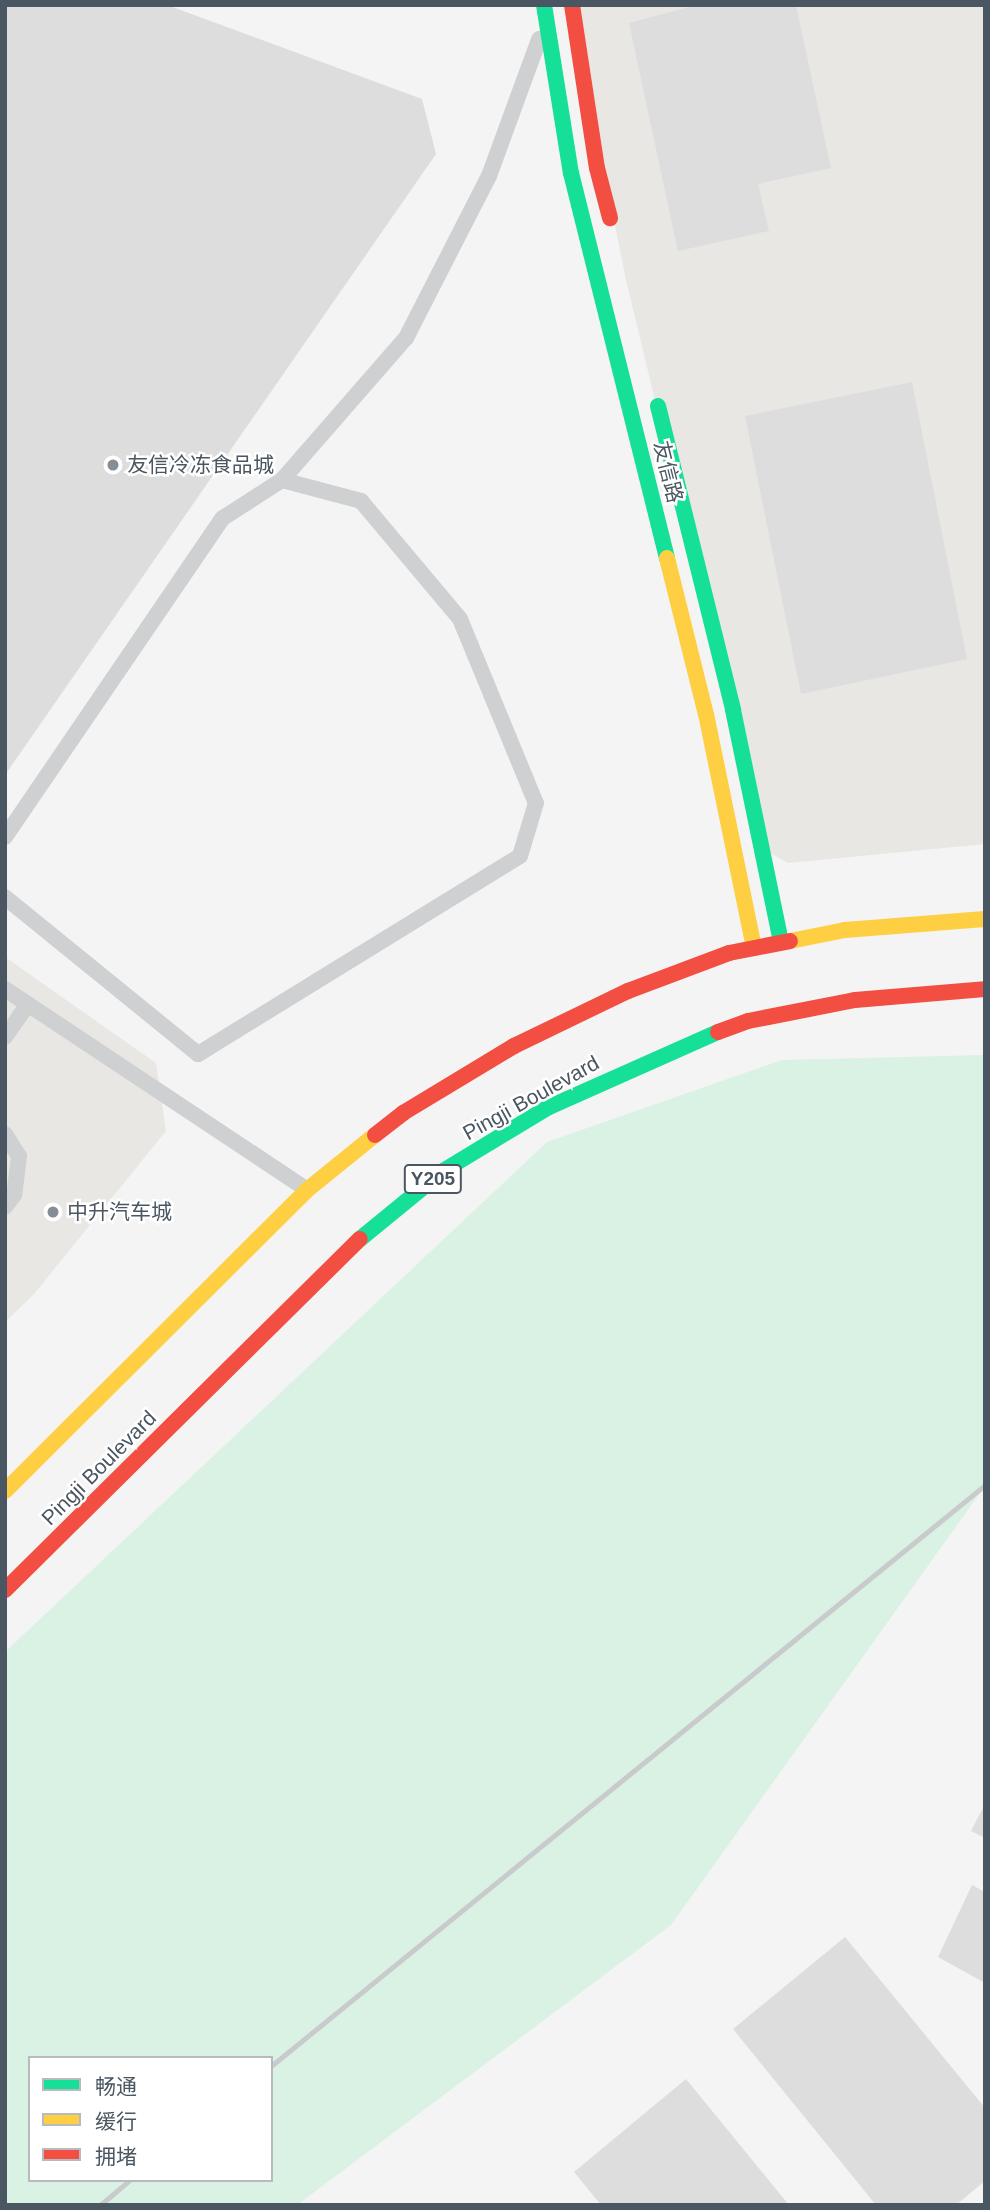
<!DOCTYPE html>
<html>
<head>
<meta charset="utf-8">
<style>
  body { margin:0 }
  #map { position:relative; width:990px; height:2210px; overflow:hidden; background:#f4f4f4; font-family:Arial,"Noto Sans SC",sans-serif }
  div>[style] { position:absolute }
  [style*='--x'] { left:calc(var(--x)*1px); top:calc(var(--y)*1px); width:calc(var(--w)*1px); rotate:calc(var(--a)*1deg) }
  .commercial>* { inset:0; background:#e8e7e3 }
  .green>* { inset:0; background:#d9f2e3 }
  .building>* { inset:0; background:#ddddde }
  .lane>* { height:16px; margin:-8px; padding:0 8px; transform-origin:8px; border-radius:8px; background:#ced0d2 }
  .fast>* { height:16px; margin:-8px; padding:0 8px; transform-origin:8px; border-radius:8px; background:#16e098 }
  .slow>* { height:16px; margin:-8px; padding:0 8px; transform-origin:8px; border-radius:8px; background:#ffcf43 }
  .jam>* { height:16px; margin:-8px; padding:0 8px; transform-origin:8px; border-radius:8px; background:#f24e42 }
  .rail>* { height:5px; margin:-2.5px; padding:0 2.5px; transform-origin:2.5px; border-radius:2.5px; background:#c9cacc }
  .dots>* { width:19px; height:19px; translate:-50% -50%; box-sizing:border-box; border:4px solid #fff; border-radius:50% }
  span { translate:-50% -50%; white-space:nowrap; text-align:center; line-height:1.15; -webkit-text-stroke:5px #fff; paint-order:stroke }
  .shield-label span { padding:2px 5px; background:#fff; border:2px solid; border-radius:5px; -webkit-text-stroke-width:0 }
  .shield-label { font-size:19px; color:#4a5661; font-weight:700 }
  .poi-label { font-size:21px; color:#4a5661 }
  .left { translate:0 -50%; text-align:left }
  .street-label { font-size:21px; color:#4a5661 }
  .frame { position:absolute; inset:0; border:7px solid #4a5661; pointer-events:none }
  .legend { position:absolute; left:28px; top:2056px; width:245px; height:126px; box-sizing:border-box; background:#fff; border:2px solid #b7bbc0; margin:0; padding:9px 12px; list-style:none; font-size:21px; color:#4a5661 }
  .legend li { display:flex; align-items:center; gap:14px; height:35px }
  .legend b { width:35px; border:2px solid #b7bbc0 }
</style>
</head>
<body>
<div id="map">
  <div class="commercial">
    <div style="clip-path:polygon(571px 5px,985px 5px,985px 844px,788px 863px,763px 849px,626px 280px)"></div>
    <div style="clip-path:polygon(5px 957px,156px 1063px,166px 1131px,34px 1294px,5px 1322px)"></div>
  </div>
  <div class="green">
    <div style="clip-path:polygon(evenodd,985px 1055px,985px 1486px,671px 1925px,297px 2205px,5px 2205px,5px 1652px,547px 1142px,782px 1060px,985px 1055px,30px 2058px,271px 2058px,271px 2180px,30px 2180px,30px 2058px)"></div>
  </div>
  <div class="building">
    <div style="clip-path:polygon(5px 5px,167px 5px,422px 99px,436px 154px,5px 775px)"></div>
    <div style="clip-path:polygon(697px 5px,796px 5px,831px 168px,758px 184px,769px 231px,678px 251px,629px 23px)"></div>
    <div style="clip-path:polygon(912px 382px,967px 659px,801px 694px,745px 416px)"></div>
    <div style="clip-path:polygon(985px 1804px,985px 1838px,971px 1831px)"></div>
    <div style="clip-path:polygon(972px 1885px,985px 1892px,985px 1983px,938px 1957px)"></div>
    <div style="clip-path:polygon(845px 1937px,985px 2108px,985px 2181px,956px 2205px,876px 2205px,733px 2029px)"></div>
    <div style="clip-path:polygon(686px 2079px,789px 2205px,601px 2205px,574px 2172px)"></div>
  </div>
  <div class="lane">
    <div style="--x:282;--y:480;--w:189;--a:-48.9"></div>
    <div style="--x:406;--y:338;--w:182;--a:-62.9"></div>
    <div style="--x:489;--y:176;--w:146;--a:-69.9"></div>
    <div style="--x:5;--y:837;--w:386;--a:-55.7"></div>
    <div style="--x:223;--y:518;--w:70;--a:-32.8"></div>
    <div style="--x:282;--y:480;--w:82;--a:14.9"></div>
    <div style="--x:361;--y:501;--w:154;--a:50"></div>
    <div style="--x:460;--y:619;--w:199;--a:67.6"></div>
    <div style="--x:536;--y:803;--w:55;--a:106.8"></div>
    <div style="--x:520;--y:856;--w:378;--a:148.4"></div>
    <div style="--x:198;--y:1054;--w:249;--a:-140.9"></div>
    <div style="--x:5;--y:989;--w:363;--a:33.6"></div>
    <div style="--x:5;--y:1037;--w:40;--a:-55.1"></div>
    <div style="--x:5;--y:1134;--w:26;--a:58"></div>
    <div style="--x:19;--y:1156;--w:39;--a:97"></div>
    <div style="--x:14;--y:1195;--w:15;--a:127"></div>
  </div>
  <div class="fast">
    <div style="--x:544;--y:5;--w:170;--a:80.9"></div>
    <div style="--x:571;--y:173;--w:397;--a:76"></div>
    <div style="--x:658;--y:406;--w:313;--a:76.1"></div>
    <div style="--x:733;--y:710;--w:237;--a:78.3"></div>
    <div style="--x:360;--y:1239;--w:107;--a:-39.3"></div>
    <div style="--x:443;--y:1171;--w:122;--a:-31.2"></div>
    <div style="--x:547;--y:1108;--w:187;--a:-24"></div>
  </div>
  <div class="slow">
    <div style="--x:667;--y:558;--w:161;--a:76"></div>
    <div style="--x:706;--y:714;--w:239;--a:78.4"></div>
    <div style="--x:790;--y:941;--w:56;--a:-11.3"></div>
    <div style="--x:845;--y:930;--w:140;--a:-4.5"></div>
    <div style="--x:5;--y:1491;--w:426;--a:-44.9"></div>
    <div style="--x:307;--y:1190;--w:87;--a:-39"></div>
  </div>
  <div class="jam">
    <div style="--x:572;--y:5;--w:165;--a:81.3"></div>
    <div style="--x:597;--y:168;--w:52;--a:75.4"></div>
    <div style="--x:718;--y:1032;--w:32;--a:-20"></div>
    <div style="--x:748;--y:1021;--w:109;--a:-11.1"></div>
    <div style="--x:855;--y:1000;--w:130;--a:-4.8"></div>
    <div style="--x:375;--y:1135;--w:36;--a:-38"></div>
    <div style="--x:403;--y:1113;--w:130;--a:-31.1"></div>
    <div style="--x:514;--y:1046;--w:127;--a:-25.8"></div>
    <div style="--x:628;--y:991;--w:108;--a:-20.6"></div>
    <div style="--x:729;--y:953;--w:62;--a:-11.1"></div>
    <div style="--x:5;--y:1590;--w:499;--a:-44.7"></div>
  </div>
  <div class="rail">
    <div style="--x:271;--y:2066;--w:921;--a:-39.14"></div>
    <div style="--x:100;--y:2205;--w:39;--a:-40"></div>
  </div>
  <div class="dots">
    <div style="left:113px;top:465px;background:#868d94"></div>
    <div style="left:53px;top:1212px;background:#868d94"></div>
  </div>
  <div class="shield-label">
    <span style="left:433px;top:1179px">Y205</span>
  </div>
  <div class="poi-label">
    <span class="left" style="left:127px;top:465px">友信冷冻食品城</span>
    <span class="left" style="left:67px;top:1212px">中升汽车城</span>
  </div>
  <div class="street-label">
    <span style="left:668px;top:472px;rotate:76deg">友信路</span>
    <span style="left:531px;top:1098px;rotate:-29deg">Pingji Boulevard</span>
    <span style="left:99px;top:1468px;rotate:-45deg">Pingji Boulevard</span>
  </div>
  <div class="frame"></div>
  <ul class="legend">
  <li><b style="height:9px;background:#16e098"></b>畅通</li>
  <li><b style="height:9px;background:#ffcf43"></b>缓行</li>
  <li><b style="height:9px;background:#f24e42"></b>拥堵</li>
  </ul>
</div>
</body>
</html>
